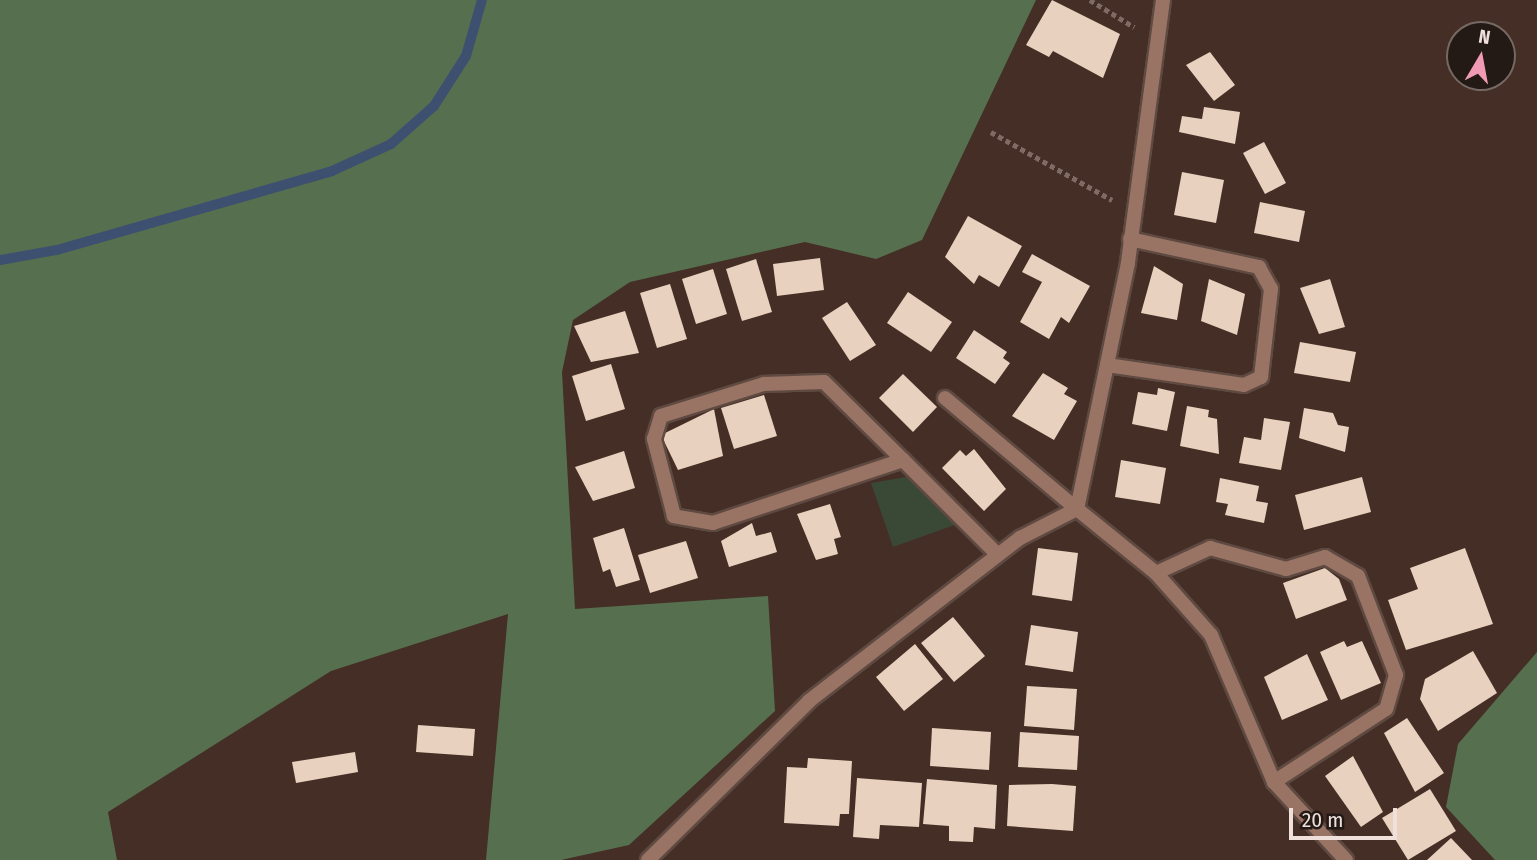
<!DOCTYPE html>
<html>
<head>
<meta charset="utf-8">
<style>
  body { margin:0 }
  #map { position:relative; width:1537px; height:860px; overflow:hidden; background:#442e25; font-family:"Fira Sans Condensed",sans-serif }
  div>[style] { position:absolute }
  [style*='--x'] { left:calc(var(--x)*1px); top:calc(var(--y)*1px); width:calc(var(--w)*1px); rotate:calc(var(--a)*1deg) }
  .green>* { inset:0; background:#3a4936 }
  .forest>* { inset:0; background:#56704f }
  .stream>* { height:10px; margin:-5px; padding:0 5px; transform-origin:5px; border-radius:5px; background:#3e5070 }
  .building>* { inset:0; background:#e8d1be }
  .path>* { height:4.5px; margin-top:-2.25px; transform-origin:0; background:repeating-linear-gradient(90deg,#7f6b63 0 5px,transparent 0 8.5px) }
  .roads { filter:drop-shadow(2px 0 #5f4a42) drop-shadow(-2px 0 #5f4a42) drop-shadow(0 2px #5f4a42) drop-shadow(0 -2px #5f4a42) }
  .service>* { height:14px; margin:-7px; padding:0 7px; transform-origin:7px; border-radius:7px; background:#997464 }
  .minor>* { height:14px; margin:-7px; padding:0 7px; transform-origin:7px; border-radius:7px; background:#997464 }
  span { translate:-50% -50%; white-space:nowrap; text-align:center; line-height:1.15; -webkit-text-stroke:7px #231915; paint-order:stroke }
  .north { position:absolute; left:1446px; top:21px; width:70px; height:70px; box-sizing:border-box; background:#231915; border:2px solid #756964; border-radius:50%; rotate:10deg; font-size:19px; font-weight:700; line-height:28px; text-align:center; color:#efe0db }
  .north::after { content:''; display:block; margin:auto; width:24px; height:32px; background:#f19ab4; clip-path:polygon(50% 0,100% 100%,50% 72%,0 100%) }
  .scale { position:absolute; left:1289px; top:808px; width:108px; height:32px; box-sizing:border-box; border:4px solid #efe0db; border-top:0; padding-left:9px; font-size:21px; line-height:24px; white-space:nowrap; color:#efe0db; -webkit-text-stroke:5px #231915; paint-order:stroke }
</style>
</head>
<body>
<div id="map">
  <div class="green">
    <div style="clip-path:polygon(906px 477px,960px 523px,893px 547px,871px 483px)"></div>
  </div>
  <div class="forest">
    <div style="clip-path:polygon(0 0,1036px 0,922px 240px,876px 259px,805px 242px,630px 282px,573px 320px,562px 372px,575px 609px,768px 596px,775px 711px,629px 845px,561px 860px,486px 860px,508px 614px,331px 671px,108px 812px,117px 860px,0 860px)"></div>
    <div style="clip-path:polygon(1537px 652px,1537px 860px,1495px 860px,1446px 807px,1458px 744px)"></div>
  </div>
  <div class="stream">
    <div style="--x:0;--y:260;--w:58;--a:-10"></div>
    <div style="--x:57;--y:250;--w:286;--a:-16"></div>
    <div style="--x:332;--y:171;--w:65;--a:-24.6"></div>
    <div style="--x:391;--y:144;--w:57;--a:-41.5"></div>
    <div style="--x:434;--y:106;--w:59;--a:-57.4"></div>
    <div style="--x:466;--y:56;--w:58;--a:-74.1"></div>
  </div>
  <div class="building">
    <div style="clip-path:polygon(1052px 0,1120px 34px,1103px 78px,1053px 51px,1049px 57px,1026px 45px)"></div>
    <div style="clip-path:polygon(1210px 52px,1235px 85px,1214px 101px,1186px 65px)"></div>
    <div style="clip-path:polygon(1204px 107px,1240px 112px,1235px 144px,1179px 132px,1182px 116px,1202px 119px)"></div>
    <div style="clip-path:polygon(1264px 142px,1286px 183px,1265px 194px,1243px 153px)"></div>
    <div style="clip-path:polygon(1182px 172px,1224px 180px,1216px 223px,1174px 215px)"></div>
    <div style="clip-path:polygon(1260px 202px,1305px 211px,1299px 242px,1254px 233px)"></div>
    <div style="clip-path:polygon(968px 216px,1022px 246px,999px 287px,979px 275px,974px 284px,945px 257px)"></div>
    <div style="clip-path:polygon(1032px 254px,1090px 286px,1069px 323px,1061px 317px,1049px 339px,1020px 322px,1042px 282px,1022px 272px)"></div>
    <div style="clip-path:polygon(820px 258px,824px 290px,777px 296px,773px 264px)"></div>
    <div style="clip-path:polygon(756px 259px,772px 312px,742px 321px,726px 269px)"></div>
    <div style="clip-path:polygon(1154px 266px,1183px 284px,1177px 320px,1141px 313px)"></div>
    <div style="clip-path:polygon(713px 269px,727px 314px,696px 324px,682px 279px)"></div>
    <div style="clip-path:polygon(1209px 279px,1245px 294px,1237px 335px,1201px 321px)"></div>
    <div style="clip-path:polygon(1330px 279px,1345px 327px,1319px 334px,1300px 288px)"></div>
    <div style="clip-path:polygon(670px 284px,687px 339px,657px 348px,640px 293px)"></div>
    <div style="clip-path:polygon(908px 292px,952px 322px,931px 352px,887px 323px)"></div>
    <div style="clip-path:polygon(847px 302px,876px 345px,850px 361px,822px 318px)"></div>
    <div style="clip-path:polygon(625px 311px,639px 353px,591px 362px,574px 326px)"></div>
    <div style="clip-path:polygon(974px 330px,1007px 352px,1003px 358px,1010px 363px,995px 384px,956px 358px)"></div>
    <div style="clip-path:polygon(1300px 342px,1356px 352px,1350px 382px,1294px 373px)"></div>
    <div style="clip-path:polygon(611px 364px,625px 409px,586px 421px,572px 376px)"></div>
    <div style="clip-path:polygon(1043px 373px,1068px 388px,1064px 394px,1077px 401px,1054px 440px,1012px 416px)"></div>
    <div style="clip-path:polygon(903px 374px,937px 407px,913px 432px,879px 398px)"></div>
    <div style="clip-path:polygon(1158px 388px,1175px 392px,1167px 431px,1132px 424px,1138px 392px,1157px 395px)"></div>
    <div style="clip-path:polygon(764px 395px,777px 436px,734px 449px,721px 408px)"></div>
    <div style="clip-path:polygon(1187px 406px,1209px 410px,1208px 417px,1217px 419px,1219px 454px,1180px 446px)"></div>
    <div style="clip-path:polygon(1304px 408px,1333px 413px,1338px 425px,1349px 427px,1345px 452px,1299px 438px)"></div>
    <div style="clip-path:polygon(714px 409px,723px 456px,678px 470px,661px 435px)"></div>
    <div style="clip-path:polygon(1264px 418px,1290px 422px,1281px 470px,1239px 463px,1244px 437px,1261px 440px)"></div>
    <div style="clip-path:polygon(974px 449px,1006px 489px,984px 511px,942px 468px,960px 450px,966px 456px)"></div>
    <div style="clip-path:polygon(624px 451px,635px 488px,593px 501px,575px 467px)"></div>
    <div style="clip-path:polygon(1121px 460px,1166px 468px,1160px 504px,1115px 497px)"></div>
    <div style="clip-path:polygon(1362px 477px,1371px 512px,1304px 530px,1295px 495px)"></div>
    <div style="clip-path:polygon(1220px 478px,1259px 486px,1256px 501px,1268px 503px,1264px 523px,1225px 515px,1228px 504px,1216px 502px)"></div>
    <div style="clip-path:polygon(830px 504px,841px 537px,834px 539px,838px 554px,816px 560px,797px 514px)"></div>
    <div style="clip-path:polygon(752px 523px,756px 536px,771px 532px,777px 552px,729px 567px,721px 541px)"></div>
    <div style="clip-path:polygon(624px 528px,640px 580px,616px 587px,610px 569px,603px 572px,593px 538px)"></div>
    <div style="clip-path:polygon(686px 541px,698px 578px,650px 593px,638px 555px)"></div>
    <div style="clip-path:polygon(1038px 548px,1078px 553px,1072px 601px,1032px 595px)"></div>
    <div style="clip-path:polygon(1465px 548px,1493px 624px,1406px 650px,1388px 600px,1418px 589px,1410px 568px)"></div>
    <div style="clip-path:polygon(1325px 568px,1339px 579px,1347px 600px,1296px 619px,1283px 583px)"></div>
    <div style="clip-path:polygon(953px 617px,985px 656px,954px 682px,921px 643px)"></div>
    <div style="clip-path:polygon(1031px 625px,1078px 632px,1073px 672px,1025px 665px)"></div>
    <div style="clip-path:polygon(1344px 641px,1347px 647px,1362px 641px,1381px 683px,1341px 700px,1320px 652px)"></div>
    <div style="clip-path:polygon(915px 644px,943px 679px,904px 711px,876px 677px)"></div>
    <div style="clip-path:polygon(1473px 651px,1497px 693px,1438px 731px,1420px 699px,1425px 679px)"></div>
    <div style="clip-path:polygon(1307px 654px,1328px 700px,1282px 720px,1264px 677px)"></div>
    <div style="clip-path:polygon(1027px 686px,1077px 689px,1074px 730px,1024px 726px)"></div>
    <div style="clip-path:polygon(1407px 718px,1444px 773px,1415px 792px,1384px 733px)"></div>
    <div style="clip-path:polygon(418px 725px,475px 729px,473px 756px,416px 752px)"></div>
    <div style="clip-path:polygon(932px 728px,991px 732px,989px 770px,930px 766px)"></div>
    <div style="clip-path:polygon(1020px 732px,1079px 736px,1077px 770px,1018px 767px)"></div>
    <div style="clip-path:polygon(355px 752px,358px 772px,296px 783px,292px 762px)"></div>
    <div style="clip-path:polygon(1353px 756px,1383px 812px,1361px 827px,1325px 776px)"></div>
    <div style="clip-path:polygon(808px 758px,852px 761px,849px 814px,840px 814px,839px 826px,784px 823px,787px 767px,807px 768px)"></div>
    <div style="clip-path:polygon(857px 778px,922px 783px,919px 827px,880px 825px,879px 839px,853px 837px)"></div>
    <div style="clip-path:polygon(927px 779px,997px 785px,995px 829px,974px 827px,973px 842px,949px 841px,949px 826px,923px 824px)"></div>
    <div style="clip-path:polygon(1052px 784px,1076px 786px,1073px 831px,1007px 826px,1009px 785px)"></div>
    <div style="clip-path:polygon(1430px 789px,1456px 831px,1408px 860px,1382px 818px)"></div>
    <div style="clip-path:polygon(1451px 838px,1472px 860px,1427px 860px)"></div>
  </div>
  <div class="path">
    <div style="--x:1090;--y:0;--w:52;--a:31.5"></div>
    <div style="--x:991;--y:132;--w:139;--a:29.3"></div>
  </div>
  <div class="roads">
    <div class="service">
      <div style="--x:945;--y:398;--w:172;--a:40.1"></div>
    </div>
    <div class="minor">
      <div style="--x:1163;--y:0;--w:265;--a:97.6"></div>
      <div style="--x:1128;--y:263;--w:251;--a:101.7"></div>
      <div style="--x:1077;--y:509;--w:102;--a:39"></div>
      <div style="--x:1156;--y:573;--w:83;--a:48.4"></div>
      <div style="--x:1211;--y:635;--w:160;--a:66.8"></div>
      <div style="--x:1274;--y:782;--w:106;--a:47.3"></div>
      <div style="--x:1107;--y:365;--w:138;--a:8.3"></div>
      <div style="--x:1244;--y:385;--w:19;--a:-25"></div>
      <div style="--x:1261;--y:377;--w:89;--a:-83.5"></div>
      <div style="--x:1271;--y:289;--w:25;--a:-119"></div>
      <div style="--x:1259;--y:267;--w:132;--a:-167.8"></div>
      <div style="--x:903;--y:460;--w:200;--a:161.7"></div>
      <div style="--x:713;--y:523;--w:40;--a:-170"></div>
      <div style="--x:674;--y:516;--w:80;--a:-104.6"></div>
      <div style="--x:654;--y:439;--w:24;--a:-73"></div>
      <div style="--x:661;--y:416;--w:108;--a:-17.3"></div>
      <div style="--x:764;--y:384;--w:60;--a:-1.9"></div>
      <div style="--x:824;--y:382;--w:111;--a:44.6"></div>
      <div style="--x:903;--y:460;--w:133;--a:45"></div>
      <div style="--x:1156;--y:573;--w:60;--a:-24.8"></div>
      <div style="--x:1210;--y:548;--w:79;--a:15.4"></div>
      <div style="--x:1286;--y:569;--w:41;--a:-17.1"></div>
      <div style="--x:1325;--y:557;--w:38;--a:30"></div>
      <div style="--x:1358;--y:576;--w:106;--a:69"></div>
      <div style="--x:1396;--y:675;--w:35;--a:106"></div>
      <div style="--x:1386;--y:709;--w:134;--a:146.9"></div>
      <div style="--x:648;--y:860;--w:226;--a:-44.6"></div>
      <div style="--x:809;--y:701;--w:267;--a:-37.7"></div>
      <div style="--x:1020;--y:538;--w:64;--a:-27"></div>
    </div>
  </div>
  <div class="north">N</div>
  <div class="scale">20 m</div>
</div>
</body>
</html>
